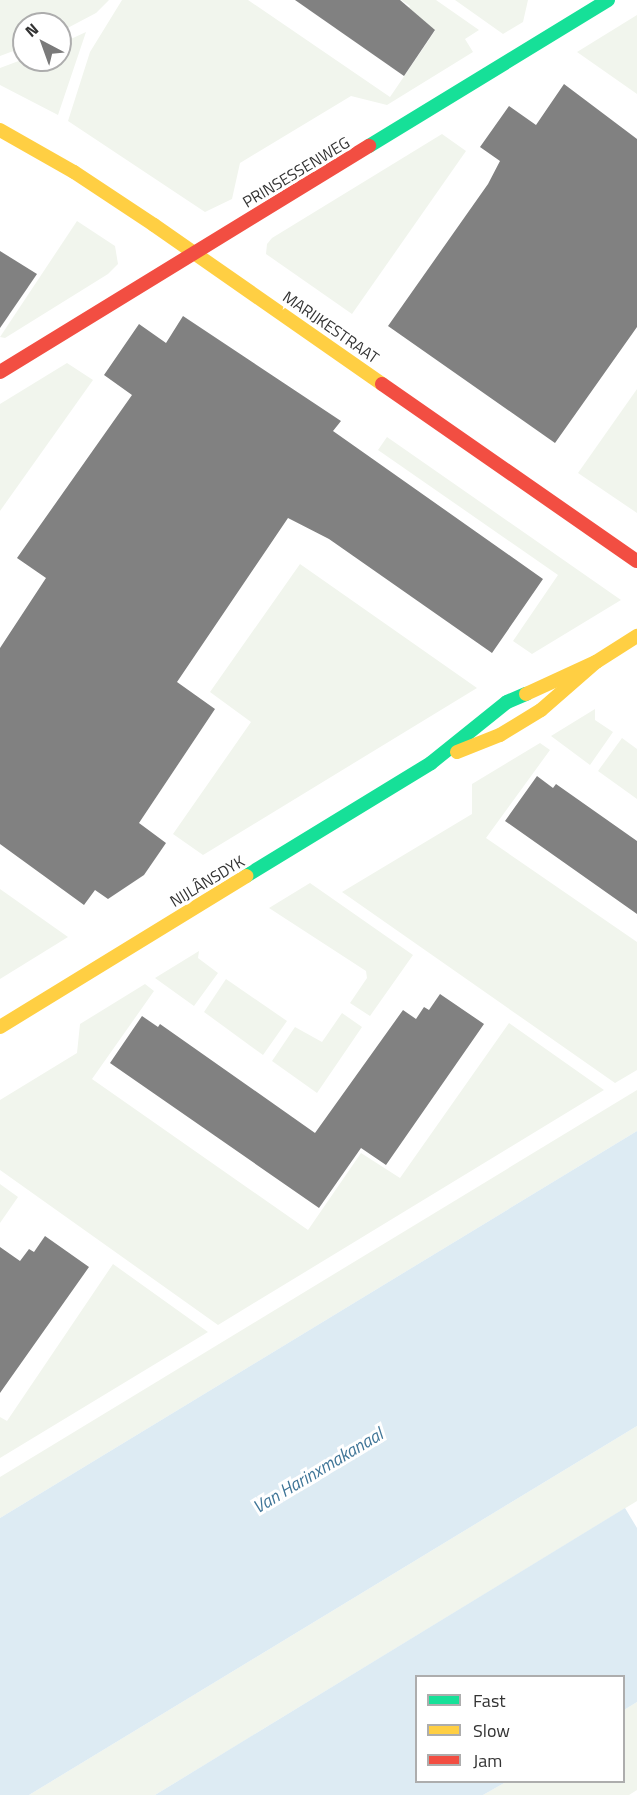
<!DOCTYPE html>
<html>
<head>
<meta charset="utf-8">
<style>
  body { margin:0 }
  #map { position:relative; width:637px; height:1795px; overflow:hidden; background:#fff; font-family:"Titillium Web",sans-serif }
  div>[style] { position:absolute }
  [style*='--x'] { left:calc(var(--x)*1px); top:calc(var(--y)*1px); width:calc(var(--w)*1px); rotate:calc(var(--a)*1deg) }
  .green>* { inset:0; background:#f1f5ed }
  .water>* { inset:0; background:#ddebf3 }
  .building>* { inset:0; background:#818181 }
  .fast>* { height:14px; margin:-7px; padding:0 7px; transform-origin:7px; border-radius:7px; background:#16e098 }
  .slow>* { height:14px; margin:-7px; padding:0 7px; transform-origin:7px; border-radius:7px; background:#ffcf43 }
  .jam>* { height:14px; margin:-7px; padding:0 7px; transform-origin:7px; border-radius:7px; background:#f24e42 }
  span { translate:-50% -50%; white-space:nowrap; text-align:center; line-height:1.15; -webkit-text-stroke:6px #fff; paint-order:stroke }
  .street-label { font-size:16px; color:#333 }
  .water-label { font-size:18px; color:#3f7597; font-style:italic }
  .legend { position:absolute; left:415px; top:1675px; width:210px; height:108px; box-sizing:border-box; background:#fff; border:2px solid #adadad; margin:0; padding:8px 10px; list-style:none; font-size:18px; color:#333 }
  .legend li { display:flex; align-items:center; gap:12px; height:30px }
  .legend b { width:30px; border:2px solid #adadad }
  .north { position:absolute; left:12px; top:12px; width:60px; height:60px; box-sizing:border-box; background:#fff; border:2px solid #adadad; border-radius:50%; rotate:319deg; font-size:16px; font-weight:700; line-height:24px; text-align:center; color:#333 }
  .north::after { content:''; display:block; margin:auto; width:21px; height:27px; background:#7a7a7a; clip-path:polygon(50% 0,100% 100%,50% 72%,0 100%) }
</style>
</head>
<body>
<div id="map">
  <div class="green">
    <div style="clip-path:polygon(0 0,109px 0,96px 13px,60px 32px,60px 24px,24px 24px,24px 47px,0 56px)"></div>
    <div style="clip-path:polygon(122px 0,248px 0,390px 97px,435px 31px,406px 12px,410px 6px,401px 0,436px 0,479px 30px,465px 39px,473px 52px,387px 105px,351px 96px,240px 163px,232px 199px,205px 212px,68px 121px,90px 52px)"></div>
    <div style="clip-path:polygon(455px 0,528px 0,523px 22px,503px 34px)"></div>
    <div style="clip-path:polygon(637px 15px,637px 94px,577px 52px)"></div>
    <div style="clip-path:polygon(86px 32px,58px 115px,0 85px,0 68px,24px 59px,60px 60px,60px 44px)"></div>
    <div style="clip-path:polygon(442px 134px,466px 151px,352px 314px,266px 254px,267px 244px,272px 238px)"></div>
    <div style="clip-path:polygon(77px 221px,115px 246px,118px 264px,108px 274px,5px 338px,0 337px)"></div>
    <div style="clip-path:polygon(67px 363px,93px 380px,0 511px,0 404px)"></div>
    <div style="clip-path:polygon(637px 389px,637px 513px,578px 473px)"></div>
    <div style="clip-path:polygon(387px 437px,621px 600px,532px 654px,513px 641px,558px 575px,378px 450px)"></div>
    <div style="clip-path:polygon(300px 564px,477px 688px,203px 855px,173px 834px,251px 722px,210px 692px)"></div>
    <div style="clip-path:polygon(595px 709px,595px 720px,613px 732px,590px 765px,551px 736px)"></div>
    <div style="clip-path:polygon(622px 738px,637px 749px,637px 799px,598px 771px)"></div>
    <div style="clip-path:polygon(540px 743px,550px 750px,486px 838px,637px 942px,637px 1070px,615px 1083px,342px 892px,472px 814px,472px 784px)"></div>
    <div style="clip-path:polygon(310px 883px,413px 955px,370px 1016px,350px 1003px,367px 978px,366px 971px,269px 908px)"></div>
    <div style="clip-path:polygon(0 889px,68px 937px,0 979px)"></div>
    <div style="clip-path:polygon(199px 951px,198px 958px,218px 973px,194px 1006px,155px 978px)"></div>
    <div style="clip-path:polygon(226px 979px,287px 1021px,263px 1055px,204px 1012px)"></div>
    <div style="clip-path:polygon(145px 984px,154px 991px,92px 1079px,308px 1230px,361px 1153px,400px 1178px,509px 1023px,604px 1090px,218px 1325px,0 1170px,0 1100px,77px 1053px,80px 1024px)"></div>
    <div style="clip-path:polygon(342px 1013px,362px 1027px,317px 1093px,272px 1061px,295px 1027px,322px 1042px)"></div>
    <div style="clip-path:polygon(637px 1090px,637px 1131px,0 1518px,0 1477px)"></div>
    <div style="clip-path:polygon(0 1184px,18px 1197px,0 1223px)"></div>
    <div style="clip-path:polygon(113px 1264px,208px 1332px,0 1458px,0 1417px,7px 1421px)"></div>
    <div style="clip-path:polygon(637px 1426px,637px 1501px,155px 1795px,29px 1795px)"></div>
    <div style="clip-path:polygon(637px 1702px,637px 1790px,629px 1795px,483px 1795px,506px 1782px,624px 1782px,624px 1710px)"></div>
  </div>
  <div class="water">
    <div style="clip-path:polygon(637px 1131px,637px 1426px,29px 1795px,0 1795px,0 1518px)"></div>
    <div style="clip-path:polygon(625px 1508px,637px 1528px,637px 1702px,624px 1710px,624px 1676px,416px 1676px,416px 1782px,506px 1782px,483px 1795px,155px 1795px)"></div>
  </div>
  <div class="building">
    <div style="clip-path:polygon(295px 0,400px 0,435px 30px,404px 76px)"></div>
    <div style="clip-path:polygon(564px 84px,637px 139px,637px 327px,555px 443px,388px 326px,488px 184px,500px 161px,480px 147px,509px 106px,536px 125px)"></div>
    <div style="clip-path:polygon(0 251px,37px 274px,0 328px)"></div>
    <div style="clip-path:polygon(183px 316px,341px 421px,333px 431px,543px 579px,492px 653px,329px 539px,288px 518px,177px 682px,215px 709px,139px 823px,166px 843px,144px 875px,108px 899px,95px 890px,84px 905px,0 844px,0 648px,46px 578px,17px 558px,132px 395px,104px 375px,139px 324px,166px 343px)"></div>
    <div style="clip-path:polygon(537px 776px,553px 788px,556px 784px,637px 841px,637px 914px,505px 821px)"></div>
    <div style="clip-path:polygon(440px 994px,484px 1024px,386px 1165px,361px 1148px,319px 1208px,110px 1063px,142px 1016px,158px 1027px,160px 1024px,315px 1133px,403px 1010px,416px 1019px,424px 1007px,429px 1010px)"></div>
    <div style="clip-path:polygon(45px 1236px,89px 1267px,0 1393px,0 1247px,20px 1261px,29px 1249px,34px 1252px)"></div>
  </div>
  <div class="fast">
    <div style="--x:369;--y:146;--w:280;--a:-31.4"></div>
    <div style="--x:246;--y:876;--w:217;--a:-31.4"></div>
    <div style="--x:431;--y:763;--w:97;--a:-38.8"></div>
    <div style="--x:507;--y:702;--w:21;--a:-23"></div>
  </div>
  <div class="slow">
    <div style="--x:0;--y:130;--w:85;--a:29.6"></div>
    <div style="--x:74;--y:172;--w:96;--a:33.5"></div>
    <div style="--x:154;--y:225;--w:278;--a:34.9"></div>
    <div style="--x:526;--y:694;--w:77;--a:-24.6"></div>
    <div style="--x:457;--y:752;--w:46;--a:-21.6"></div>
    <div style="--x:500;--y:735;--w:48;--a:-31.4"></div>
    <div style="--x:541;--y:710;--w:73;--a:-41.1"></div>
    <div style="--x:596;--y:662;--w:49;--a:-32.4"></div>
    <div style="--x:0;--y:1027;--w:289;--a:-31.5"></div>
  </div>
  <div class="jam">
    <div style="--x:0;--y:372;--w:433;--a:-31.5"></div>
    <div style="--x:382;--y:384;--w:310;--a:34.8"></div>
  </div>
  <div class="street-label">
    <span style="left:296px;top:172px;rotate:-31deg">PRINSESSENWEG</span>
    <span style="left:331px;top:327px;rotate:35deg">MARIJKESTRAAT</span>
    <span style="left:207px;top:881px;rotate:-31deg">NIJLÂNSDYK</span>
  </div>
  <div class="water-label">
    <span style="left:318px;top:1471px;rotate:-31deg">Van Harinxmakanaal</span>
  </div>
  <ul class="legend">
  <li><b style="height:8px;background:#16e098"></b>Fast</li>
  <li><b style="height:8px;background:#ffcf43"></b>Slow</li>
  <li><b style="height:8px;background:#f24e42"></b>Jam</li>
  </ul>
  <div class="north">N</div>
</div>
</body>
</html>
